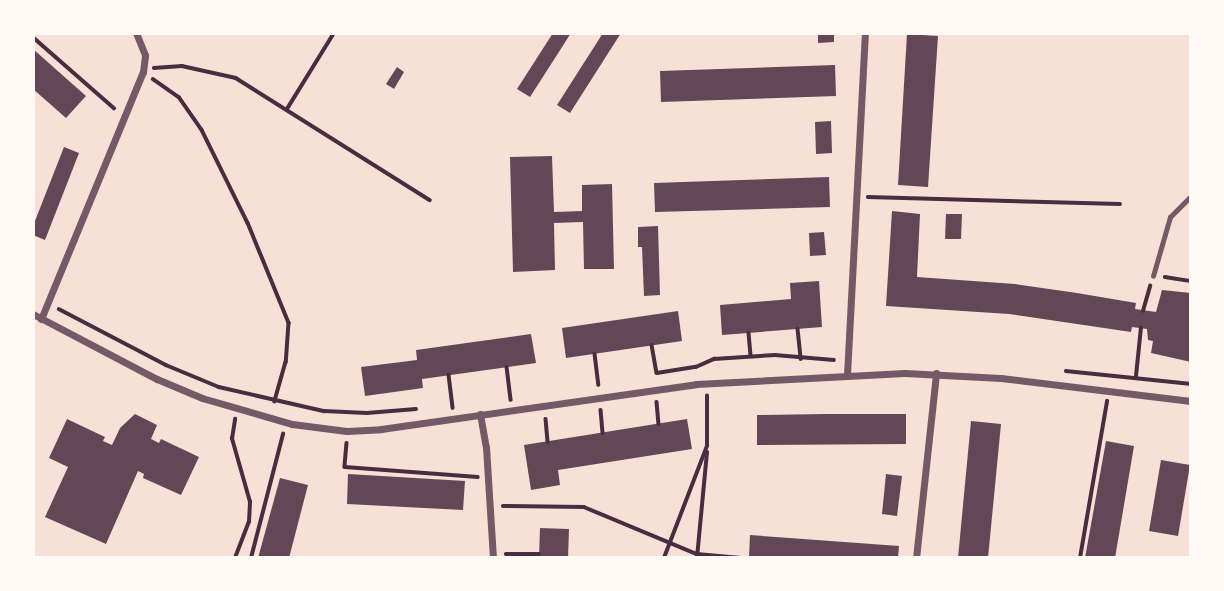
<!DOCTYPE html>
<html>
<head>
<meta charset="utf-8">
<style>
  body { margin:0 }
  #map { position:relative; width:1224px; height:591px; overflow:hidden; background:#f7e1d7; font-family:"Nunito Sans",sans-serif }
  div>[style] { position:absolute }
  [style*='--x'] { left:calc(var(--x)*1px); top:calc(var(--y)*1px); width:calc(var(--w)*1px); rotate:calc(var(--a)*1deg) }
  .building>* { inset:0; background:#644757 }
  .path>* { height:3.5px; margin:-1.75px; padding:0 1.75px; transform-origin:1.75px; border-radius:1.75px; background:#4a2c40 }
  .service>* { height:4.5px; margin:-2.25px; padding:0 2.25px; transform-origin:2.25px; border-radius:2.25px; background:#755966 }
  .minor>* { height:7px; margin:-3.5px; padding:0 3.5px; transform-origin:3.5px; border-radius:3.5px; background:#755966 }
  span { translate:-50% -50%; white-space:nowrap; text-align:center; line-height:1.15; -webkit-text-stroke:7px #fffaf5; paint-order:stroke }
  .frame { position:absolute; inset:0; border:35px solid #fffaf5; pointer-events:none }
</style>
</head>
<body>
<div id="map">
  <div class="building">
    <div style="clip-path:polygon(553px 33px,571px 33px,530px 97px,517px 89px)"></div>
    <div style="clip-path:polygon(603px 33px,621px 33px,570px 113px,557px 105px)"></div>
    <div style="clip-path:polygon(818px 33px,834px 33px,834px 42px,818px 43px)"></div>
    <div style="clip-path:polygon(907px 34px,938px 36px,928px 187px,898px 185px)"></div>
    <div style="clip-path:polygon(33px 49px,86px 96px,66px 118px,33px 89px)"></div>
    <div style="clip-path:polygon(835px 65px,836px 96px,661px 102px,660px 71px)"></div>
    <div style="clip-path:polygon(397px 67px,404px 72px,394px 89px,386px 84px)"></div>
    <div style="clip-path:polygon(831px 121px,832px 153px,816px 154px,815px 122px)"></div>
    <div style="clip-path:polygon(64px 147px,79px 153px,45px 240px,33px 235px,33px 226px)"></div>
    <div style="clip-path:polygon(552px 156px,554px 212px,582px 211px,582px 185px,612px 184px,614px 269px,584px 269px,583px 222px,554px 223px,555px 270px,513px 272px,510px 157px)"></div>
    <div style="clip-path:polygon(829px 177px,830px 207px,655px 212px,654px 183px)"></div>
    <div style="clip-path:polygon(892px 211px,920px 214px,917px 277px,1015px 284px,1077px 293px,1136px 303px,1135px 309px,1156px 312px,1162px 290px,1191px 293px,1191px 362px,1151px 353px,1153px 341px,1148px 340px,1147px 329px,1132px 327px,1131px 332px,1009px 314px,886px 306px)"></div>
    <div style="clip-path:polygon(946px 214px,962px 214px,961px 239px,945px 239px)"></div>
    <div style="clip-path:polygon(658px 226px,660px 295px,644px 296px,642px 247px,638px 247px,638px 227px)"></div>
    <div style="clip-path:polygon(824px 232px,826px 255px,810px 256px,809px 233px)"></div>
    <div style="clip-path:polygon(819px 281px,822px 327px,722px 335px,720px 305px,791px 299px,790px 283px)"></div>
    <div style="clip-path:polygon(678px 311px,682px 341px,566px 358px,562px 328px)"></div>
    <div style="clip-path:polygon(531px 334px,536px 363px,422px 379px,423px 388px,365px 396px,361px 367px,417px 360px,416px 350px)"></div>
    <div style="clip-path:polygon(135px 414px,157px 425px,151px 439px,159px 443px,161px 439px,199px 457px,181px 495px,143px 478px,144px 474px,138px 471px,106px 544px,45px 517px,68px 467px,49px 458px,67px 419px,105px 437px,103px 441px,112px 445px,120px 428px)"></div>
    <div style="clip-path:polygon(827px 414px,906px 414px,906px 444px,757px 445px,757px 415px)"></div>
    <div style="clip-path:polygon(687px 419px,692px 449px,558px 470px,560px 485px,531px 490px,524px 445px)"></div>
    <div style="clip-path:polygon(971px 421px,1001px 424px,988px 558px,958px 558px)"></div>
    <div style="clip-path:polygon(1106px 441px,1134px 446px,1115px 558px,1085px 558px)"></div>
    <div style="clip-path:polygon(1161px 460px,1190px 465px,1178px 536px,1149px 531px)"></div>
    <div style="clip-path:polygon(348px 474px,465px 481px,463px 510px,347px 504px)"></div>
    <div style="clip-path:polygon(886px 474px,902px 476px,897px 516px,882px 514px)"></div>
    <div style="clip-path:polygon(280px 478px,308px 485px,289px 558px,258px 558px)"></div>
    <div style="clip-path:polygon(540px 528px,569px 529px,568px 558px,539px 558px)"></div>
    <div style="clip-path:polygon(750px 535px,899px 546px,898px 558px,749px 558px)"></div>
  </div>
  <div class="path">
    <div style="--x:33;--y:37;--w:108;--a:41.2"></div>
    <div style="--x:154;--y:68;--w:28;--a:-4"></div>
    <div style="--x:182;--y:66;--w:55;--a:12.5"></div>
    <div style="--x:236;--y:78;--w:229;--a:32.2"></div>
    <div style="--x:153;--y:79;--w:32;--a:35"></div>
    <div style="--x:179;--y:97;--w:40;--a:55.1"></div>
    <div style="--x:202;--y:130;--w:104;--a:63.7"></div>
    <div style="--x:248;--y:223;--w:108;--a:67.7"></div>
    <div style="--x:289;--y:323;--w:39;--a:94"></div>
    <div style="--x:286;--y:362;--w:41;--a:105.8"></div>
    <div style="--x:287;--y:109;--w:89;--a:-58.3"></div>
    <div style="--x:868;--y:197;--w:252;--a:1.6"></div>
    <div style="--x:1165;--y:277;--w:26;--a:9"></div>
    <div style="--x:59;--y:309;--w:121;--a:27.6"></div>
    <div style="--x:166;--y:365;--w:57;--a:22.5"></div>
    <div style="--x:219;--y:387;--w:108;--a:12.9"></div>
    <div style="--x:324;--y:411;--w:43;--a:2.7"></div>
    <div style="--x:367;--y:413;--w:49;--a:-4.7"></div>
    <div style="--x:1143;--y:311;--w:26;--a:-74"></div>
    <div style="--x:798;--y:329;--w:30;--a:84"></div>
    <div style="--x:749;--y:333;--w:23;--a:85"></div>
    <div style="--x:652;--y:345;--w:28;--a:80"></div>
    <div style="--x:657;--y:373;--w:39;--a:-9"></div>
    <div style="--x:696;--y:367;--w:20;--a:-24"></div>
    <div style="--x:714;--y:359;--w:61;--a:-3.8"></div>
    <div style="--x:775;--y:355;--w:59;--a:4.8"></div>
    <div style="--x:595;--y:354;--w:31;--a:83"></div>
    <div style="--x:507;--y:367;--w:33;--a:83"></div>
    <div style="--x:1066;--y:371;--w:126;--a:5.9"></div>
    <div style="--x:449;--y:375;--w:33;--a:83"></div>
    <div style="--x:1136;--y:376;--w:48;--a:-84.1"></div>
    <div style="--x:657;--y:402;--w:22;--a:85"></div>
    <div style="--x:601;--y:410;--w:23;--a:85"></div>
    <div style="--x:546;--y:419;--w:23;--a:85"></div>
    <div style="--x:347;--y:443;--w:24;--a:95"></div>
    <div style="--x:345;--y:467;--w:133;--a:4.3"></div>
    <div style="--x:503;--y:506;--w:81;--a:0.7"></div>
    <div style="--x:584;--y:507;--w:122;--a:22.6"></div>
    <div style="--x:697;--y:554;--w:44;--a:5.2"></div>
    <div style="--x:506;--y:554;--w:33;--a:0"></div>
    <div style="--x:235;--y:558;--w:39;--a:-69"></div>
    <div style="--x:249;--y:522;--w:20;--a:-87"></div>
    <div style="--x:250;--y:502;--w:66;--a:-105.9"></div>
    <div style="--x:232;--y:439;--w:20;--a:-81"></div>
    <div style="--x:251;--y:558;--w:128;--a:-75.5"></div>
    <div style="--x:664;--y:558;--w:120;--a:-69"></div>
    <div style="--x:707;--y:446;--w:50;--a:-90"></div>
    <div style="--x:697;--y:558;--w:106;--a:-84.6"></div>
    <div style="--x:1080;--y:558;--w:159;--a:-80.2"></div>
  </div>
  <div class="service">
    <div style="--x:1153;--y:276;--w:61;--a:-73.9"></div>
    <div style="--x:1170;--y:217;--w:30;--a:-45"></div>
  </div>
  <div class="minor">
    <div style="--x:33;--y:314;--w:140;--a:27.7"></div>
    <div style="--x:157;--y:379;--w:49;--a:22.9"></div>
    <div style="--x:202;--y:398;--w:94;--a:16.1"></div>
    <div style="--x:292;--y:424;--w:55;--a:7.3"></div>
    <div style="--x:347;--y:431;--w:34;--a:-3"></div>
    <div style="--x:381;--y:429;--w:318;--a:-8.1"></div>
    <div style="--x:696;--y:384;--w:209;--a:-3"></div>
    <div style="--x:905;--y:373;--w:96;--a:3"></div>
    <div style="--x:1001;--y:378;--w:191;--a:6.9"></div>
    <div style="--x:41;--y:319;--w:267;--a:-67.6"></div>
    <div style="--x:143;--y:72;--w:17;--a:-83"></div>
    <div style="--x:145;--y:55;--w:24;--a:-112"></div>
    <div style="--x:847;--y:375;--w:342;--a:-87"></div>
    <div style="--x:480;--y:414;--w:34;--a:80"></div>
    <div style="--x:486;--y:447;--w:111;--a:86.4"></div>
    <div style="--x:916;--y:558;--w:186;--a:-83.8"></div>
  </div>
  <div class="frame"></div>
</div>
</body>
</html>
